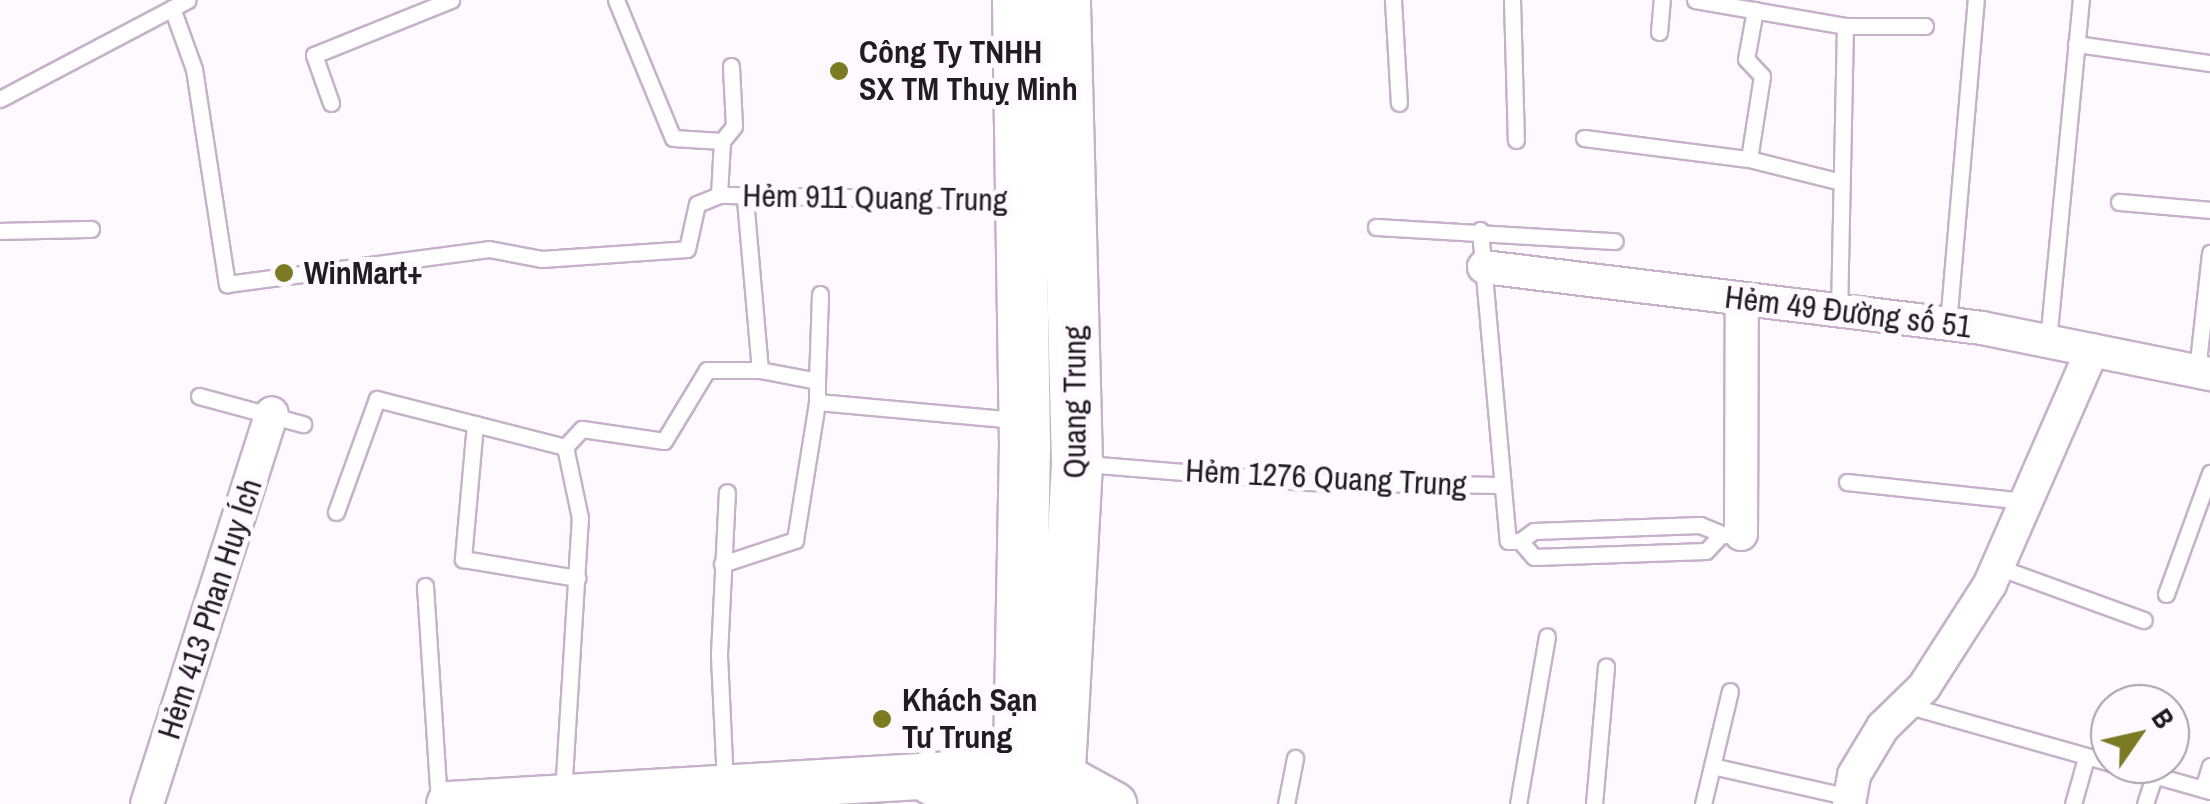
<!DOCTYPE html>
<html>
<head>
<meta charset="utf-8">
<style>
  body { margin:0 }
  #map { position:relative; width:2210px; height:804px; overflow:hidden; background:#fdf9fe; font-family:"Archivo Narrow",sans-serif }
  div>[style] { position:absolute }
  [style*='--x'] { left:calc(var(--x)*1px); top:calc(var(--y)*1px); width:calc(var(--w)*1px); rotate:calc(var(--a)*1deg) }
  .roads { filter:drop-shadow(2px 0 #c5b2c9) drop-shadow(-2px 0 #c5b2c9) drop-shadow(0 2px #c5b2c9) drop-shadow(0 -2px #c5b2c9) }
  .lane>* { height:15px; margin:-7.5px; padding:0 7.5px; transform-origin:7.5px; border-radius:7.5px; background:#fff }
  .street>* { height:32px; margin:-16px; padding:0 16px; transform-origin:16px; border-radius:16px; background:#fff }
  .secondary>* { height:45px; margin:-22.5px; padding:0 22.5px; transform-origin:22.5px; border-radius:22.5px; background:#fff }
  .primary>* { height:50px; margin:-25px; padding:0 25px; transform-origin:25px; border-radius:25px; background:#fff }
  .dots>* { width:28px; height:28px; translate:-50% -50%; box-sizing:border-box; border:5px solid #fdf9fe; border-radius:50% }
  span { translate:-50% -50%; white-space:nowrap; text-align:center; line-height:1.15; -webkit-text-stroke:10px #fdf9fe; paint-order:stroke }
  .poi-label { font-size:32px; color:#221b23; font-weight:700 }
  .left { translate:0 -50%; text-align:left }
  .street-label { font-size:32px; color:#221b23 }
  .north { position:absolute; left:2090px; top:684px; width:100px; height:100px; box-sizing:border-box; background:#fdf9fe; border:2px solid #a5a0a6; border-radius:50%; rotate:56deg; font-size:28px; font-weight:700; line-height:40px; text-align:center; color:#221b23 }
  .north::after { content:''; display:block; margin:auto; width:35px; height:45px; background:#7a7b23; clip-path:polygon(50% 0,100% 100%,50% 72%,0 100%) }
</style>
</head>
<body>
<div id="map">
  <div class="roads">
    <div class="lane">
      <div style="--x:616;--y:0;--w:149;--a:67.6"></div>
      <div style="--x:673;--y:138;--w:49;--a:3.5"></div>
      <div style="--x:722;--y:141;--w:54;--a:93.2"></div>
      <div style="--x:1393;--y:0;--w:103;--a:86.7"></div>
      <div style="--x:1512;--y:0;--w:140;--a:88.4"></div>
      <div style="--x:1695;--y:0;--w:152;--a:9.8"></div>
      <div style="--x:1845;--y:26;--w:284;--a:91.2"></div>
      <div style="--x:172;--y:8;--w:65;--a:70.2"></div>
      <div style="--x:194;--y:69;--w:218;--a:81.3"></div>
      <div style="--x:227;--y:284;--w:264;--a:-7.6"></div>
      <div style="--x:489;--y:249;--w:54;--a:10.7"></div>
      <div style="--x:542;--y:259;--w:145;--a:-3.9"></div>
      <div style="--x:687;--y:249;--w:46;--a:-77.5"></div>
      <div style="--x:697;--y:204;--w:24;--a:-22"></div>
      <div style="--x:719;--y:195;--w:297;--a:1"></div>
      <div style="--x:1845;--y:26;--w:80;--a:0"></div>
      <div style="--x:1659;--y:32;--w:32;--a:-85"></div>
      <div style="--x:2076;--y:44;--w:135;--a:8.1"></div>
      <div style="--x:0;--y:99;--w:212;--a:-27.8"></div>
      <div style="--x:331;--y:103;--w:51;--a:-109.5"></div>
      <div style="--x:314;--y:55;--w:148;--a:-21.9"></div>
      <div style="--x:1584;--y:138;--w:166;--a:7.3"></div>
      <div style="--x:1749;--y:159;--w:95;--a:14"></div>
      <div style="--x:722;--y:141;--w:19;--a:-51"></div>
      <div style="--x:734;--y:126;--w:60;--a:-92.9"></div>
      <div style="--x:1749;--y:159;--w:84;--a:-81.1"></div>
      <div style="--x:1762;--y:76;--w:23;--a:-133"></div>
      <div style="--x:1746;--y:59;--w:50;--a:-79.6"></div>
      <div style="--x:745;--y:199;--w:172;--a:85"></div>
      <div style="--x:760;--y:370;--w:58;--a:10.9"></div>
      <div style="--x:817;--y:381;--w:21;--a:90"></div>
      <div style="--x:2119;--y:202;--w:91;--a:5"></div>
      <div style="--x:1376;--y:227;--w:239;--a:3.4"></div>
      <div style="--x:1480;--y:230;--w:312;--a:84.9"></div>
      <div style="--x:1508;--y:541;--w:12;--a:0"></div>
      <div style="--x:1520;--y:541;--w:21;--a:49"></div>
      <div style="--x:1534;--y:557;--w:172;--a:-2"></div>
      <div style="--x:1706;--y:551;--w:21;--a:-47"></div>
      <div style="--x:0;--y:231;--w:91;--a:-1.3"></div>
      <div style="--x:1948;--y:324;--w:325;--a:-85.1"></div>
      <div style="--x:2048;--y:341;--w:343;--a:-84.5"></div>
      <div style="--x:2197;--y:371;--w:119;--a:-83.7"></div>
      <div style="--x:817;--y:381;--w:87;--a:-88"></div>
      <div style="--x:199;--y:396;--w:108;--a:15.1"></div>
      <div style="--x:475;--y:424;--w:136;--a:95.1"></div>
      <div style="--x:463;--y:559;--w:116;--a:9.5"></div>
      <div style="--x:1086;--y:464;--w:220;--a:4.7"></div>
      <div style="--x:1305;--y:482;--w:195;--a:0.9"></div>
      <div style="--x:1847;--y:482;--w:180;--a:6.1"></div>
      <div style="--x:336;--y:512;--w:120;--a:-70.1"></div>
      <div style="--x:377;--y:399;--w:194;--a:14.3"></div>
      <div style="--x:1520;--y:541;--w:17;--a:-36"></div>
      <div style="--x:1534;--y:531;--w:166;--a:-2.1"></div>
      <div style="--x:1700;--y:525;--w:27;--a:22"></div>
      <div style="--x:722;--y:564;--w:77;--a:-18.2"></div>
      <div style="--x:795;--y:540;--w:140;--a:-80.9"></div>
      <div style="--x:817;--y:402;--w:200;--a:5.2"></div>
      <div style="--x:1998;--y:567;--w:155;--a:20"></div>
      <div style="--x:425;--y:586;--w:218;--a:86.3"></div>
      <div style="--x:2166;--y:594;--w:129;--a:-70"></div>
      <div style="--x:1906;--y:705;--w:316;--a:15.8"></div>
      <div style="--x:1712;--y:766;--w:141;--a:12.7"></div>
      <div style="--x:725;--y:783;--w:129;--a:-92.7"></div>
      <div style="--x:719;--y:654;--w:162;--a:-87.2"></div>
      <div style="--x:2203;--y:789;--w:24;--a:-73"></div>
      <div style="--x:563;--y:794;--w:277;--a:-86.5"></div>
      <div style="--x:580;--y:518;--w:73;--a:-101.9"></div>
      <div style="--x:565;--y:447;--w:25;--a:-47"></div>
      <div style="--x:582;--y:429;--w:83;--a:8.3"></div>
      <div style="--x:664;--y:441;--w:83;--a:-58.8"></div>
      <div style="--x:707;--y:370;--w:53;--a:0"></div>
      <div style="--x:1286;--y:804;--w:47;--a:-78.9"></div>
      <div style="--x:1518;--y:804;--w:170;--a:-80.2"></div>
      <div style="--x:1594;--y:804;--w:138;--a:-85"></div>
      <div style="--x:1703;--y:804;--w:116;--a:-76.6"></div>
      <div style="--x:2073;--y:804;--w:48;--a:-74.2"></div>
      <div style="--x:2145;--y:804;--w:29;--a:-72"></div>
    </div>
    <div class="street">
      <div style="--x:1484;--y:267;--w:502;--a:6.98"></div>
      <div style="--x:1982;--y:328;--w:233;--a:11.4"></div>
      <div style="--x:1741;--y:534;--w:235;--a:-89.8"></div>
      <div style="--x:147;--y:804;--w:410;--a:-72.3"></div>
      <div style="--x:1849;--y:804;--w:29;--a:-80"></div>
      <div style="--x:1854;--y:775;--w:56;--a:-58.9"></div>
      <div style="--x:1883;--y:727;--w:57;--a:-44.3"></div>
      <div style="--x:1924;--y:687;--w:122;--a:-57.3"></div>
      <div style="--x:1990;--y:584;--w:255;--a:-66.4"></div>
    </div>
    <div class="secondary">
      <div style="--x:449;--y:804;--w:571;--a:-3.41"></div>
      <div style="--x:1019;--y:770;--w:39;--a:6"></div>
      <div style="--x:1058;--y:774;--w:63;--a:28.6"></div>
    </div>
    <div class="primary">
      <div style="--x:1018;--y:0;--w:445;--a:89.1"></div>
      <div style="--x:1025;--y:445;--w:359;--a:91.1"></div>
      <div style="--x:928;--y:777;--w:56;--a:28.9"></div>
      <div style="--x:1058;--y:804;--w:342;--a:-86.8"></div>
      <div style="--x:1077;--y:463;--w:463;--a:-91.5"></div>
    </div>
  </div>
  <div class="dots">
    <div style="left:839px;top:71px;background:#7a7b23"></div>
    <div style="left:284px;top:273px;background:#7a7b23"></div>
    <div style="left:882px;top:719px;background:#7a7b23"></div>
  </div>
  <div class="poi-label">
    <span class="left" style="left:859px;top:71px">Công Ty TNHH<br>SX TM Thuỵ Minh</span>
    <span class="left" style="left:304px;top:273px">WinMart+</span>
    <span class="left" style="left:902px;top:719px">Khách Sạn<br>Tư Trung</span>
  </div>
  <div class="street-label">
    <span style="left:875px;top:198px;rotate:1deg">Hẻm 911 Quang Trung</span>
    <span style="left:1848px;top:312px;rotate:7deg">Hẻm 49 Đường số 51</span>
    <span style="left:1075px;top:402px;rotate:-90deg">Quang Trung</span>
    <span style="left:1326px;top:478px;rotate:3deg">Hẻm 1276 Quang Trung</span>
    <span style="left:210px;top:609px;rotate:-72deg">Hẻm 413 Phan Huy Ích</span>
  </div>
  <div class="north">B</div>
</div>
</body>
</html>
